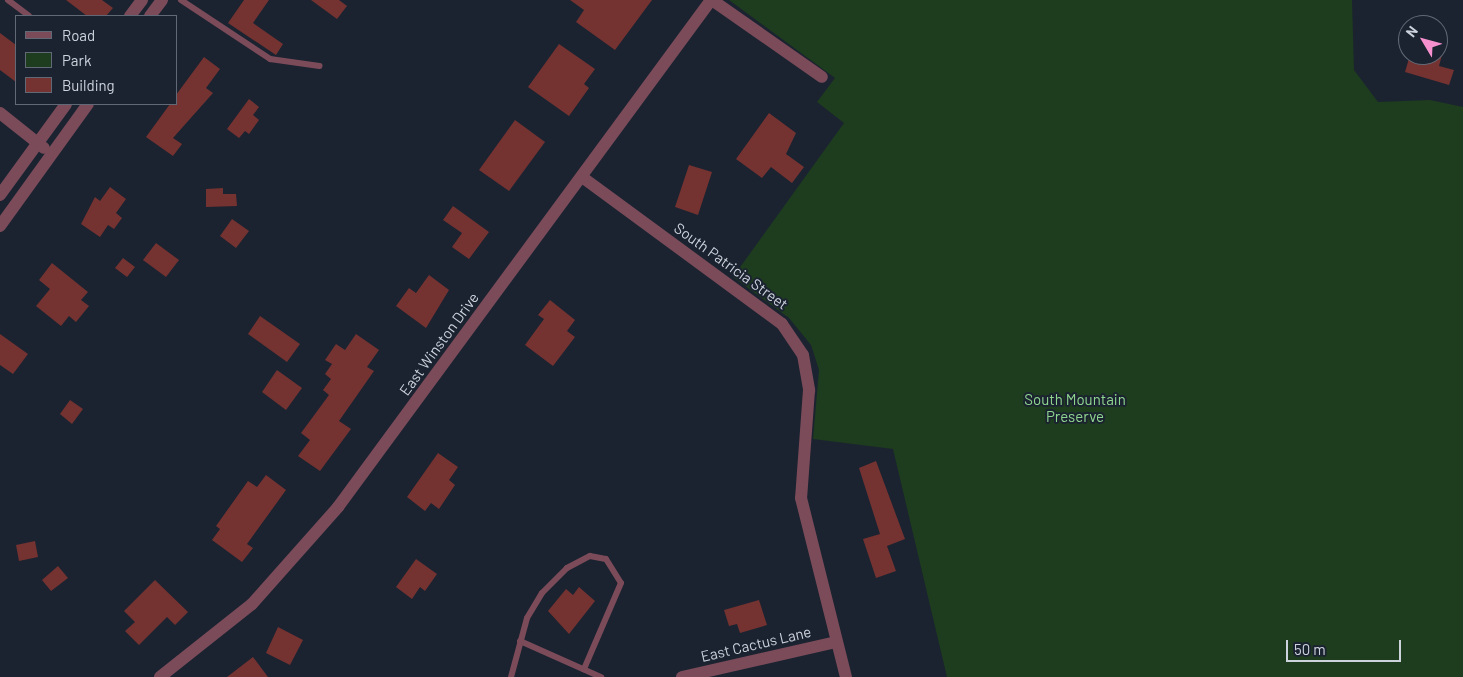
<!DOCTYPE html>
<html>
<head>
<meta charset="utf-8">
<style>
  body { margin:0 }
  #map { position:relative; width:1463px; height:677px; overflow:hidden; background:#1b2331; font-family:Barlow,sans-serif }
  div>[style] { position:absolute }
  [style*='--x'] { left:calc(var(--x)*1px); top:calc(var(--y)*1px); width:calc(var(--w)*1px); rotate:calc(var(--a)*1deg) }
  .green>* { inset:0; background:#1e3c1e }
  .building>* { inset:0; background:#743230 }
  .lane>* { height:6px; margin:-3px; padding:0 3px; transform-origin:3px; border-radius:3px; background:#7c4b59 }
  .street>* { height:12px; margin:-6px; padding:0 6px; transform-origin:6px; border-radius:6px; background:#7c4b59 }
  span { translate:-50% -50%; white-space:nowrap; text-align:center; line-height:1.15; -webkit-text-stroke:4px #1b2331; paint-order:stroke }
  .street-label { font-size:15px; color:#cdd3dd }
  .park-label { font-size:15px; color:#8fd68e }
  .legend { position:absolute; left:15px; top:15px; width:162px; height:90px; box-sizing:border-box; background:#1b2331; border:1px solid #626976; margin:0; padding:6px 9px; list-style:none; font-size:15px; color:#cdd3dd }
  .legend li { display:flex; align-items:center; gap:10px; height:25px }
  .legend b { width:25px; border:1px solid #626976 }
  .north { position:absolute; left:1398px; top:15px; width:50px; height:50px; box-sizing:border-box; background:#1b2331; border:1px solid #626976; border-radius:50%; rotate:307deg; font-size:14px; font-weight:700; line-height:20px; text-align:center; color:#cdd3dd }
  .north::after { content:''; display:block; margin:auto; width:18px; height:22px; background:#f790ce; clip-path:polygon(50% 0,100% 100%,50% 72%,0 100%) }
  .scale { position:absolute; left:1286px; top:640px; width:115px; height:22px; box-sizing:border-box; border:2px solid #cdd3dd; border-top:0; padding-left:6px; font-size:15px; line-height:18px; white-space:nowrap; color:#cdd3dd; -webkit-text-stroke:4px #1b2331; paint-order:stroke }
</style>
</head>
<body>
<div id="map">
  <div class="green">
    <div style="clip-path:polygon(729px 0,1352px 0,1354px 70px,1378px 102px,1430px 100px,1463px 107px,1463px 677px,947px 677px,893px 449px,813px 439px,819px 370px,811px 345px,789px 318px,733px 277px,844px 123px,817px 102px,835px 78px)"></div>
  </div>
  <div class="building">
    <div style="clip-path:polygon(66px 0,102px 0,113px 8px,106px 16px,87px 16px)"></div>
    <div style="clip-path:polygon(244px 0,269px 0,253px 23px,283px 44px,276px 55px,228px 23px)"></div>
    <div style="clip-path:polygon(311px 0,339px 0,347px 6px,337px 19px)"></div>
    <div style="clip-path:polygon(570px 0,652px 0,615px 50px,576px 22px,584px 10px)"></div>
    <div style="clip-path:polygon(0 33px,16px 45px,16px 82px,0 70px)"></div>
    <div style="clip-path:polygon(559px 44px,595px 69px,584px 84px,589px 88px,569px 116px,528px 87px)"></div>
    <div style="clip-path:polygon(1410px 55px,1442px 55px,1439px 66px,1454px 70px,1449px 85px,1405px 72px)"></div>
    <div style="clip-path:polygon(204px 57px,220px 69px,206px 88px,213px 93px,173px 138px,182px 144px,173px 156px,146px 137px,170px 104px,176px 104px,176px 95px)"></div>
    <div style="clip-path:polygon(249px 99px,259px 107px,253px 115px,259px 120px,249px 134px,245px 131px,239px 138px,227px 129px)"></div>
    <div style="clip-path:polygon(769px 113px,796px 133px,786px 154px,804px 167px,792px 183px,771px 167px,762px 178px,736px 159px)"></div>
    <div style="clip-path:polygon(515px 120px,545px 142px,509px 191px,479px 170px)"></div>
    <div style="clip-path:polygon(689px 165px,712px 172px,698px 215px,675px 207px)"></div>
    <div style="clip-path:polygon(110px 187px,126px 199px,116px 213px,122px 218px,114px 229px,108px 225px,100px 237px,81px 224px,95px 197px,100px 201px)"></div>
    <div style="clip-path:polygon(223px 188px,223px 194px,236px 194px,237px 206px,206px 207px,206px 189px)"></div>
    <div style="clip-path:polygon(453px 206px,489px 232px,469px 259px,452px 247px,462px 233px,443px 220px)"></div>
    <div style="clip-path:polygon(232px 219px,249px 231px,236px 248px,220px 236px)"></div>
    <div style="clip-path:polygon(156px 243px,179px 260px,166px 277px,143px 260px)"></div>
    <div style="clip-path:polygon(123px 258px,135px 267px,127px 277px,115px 268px)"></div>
    <div style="clip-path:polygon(52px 263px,88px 292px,81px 300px,89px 306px,76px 322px,69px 316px,61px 326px,36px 306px,50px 289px,39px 280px)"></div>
    <div style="clip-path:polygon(429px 275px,449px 290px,426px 328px,396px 306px,409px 288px,416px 293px)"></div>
    <div style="clip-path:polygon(550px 300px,575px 320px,567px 331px,575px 337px,553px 366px,525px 345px,544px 319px,538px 315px)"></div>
    <div style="clip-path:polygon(260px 316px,300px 344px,287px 362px,248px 334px)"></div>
    <div style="clip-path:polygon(0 334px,28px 354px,13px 374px,0 365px)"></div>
    <div style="clip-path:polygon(356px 334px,379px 350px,367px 367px,374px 371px,339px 421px,351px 429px,320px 471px,298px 456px,310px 440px,301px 433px,329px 395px,323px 390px,331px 379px,325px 374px,332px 364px,325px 360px,336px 344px,345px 350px)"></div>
    <div style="clip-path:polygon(277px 370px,302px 388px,286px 410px,262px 392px)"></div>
    <div style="clip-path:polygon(70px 400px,83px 409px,72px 424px,60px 414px)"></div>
    <div style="clip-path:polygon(438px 453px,458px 467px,449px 480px,455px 485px,439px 509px,431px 503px,425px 511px,407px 497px)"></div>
    <div style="clip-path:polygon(876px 461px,905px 539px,887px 546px,896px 571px,876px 578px,863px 539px,880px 534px,859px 468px)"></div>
    <div style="clip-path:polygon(266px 475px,286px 490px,247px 544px,253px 548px,242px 562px,212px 540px,220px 529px,216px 526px,248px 481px,257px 487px)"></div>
    <div style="clip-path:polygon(35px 541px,38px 557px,19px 561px,16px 545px)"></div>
    <div style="clip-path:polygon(416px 559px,437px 574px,425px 591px,420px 587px,412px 599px,396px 587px)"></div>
    <div style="clip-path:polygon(58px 566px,68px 578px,51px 591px,42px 580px)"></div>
    <div style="clip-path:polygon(155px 580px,188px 612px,175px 625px,167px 617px,139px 645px,125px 631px,135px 622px,124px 611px)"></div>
    <div style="clip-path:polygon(579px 587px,595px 601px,569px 634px,548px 611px,566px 589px,573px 595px)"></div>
    <div style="clip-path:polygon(759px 600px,767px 625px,740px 633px,737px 624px,729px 626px,724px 610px)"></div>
    <div style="clip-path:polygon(278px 627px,303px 640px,290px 665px,266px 653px)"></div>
    <div style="clip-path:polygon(253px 657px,268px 677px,227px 677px)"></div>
  </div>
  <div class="lane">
    <div style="--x:8;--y:0;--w:26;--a:37"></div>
    <div style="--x:181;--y:0;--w:107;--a:33.5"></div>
    <div style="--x:270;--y:59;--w:50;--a:8"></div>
    <div style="--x:520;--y:641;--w:89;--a:24"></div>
    <div style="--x:511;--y:677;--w:61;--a:-74.8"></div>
    <div style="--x:527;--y:618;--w:29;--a:-59"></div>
    <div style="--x:542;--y:593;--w:35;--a:-45"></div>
    <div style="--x:567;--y:568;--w:26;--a:-28"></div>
    <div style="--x:590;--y:556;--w:16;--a:11"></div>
    <div style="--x:606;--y:559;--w:28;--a:58"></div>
    <div style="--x:621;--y:583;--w:94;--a:113.3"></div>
  </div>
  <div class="street">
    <div style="--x:712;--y:0;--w:134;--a:35"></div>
    <div style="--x:130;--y:16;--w:20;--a:-53"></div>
    <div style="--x:150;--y:16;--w:20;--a:-53"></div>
    <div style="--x:0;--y:113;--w:56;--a:38.5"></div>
    <div style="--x:582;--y:177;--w:248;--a:36.3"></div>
    <div style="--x:782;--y:324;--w:37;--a:56"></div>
    <div style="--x:803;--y:355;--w:36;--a:80"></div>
    <div style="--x:809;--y:390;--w:108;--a:94.2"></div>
    <div style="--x:801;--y:498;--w:185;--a:75.9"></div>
    <div style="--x:0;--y:195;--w:112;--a:-54"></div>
    <div style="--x:0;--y:226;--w:150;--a:-54.2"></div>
    <div style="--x:160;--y:677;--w:117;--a:-38.4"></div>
    <div style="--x:252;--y:604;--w:130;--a:-48.4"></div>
    <div style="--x:338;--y:507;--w:629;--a:-53.66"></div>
    <div style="--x:682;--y:677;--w:158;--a:-12.8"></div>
  </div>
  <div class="street-label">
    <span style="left:731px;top:266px;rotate:36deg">South Patricia Street</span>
    <span style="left:439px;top:344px;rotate:-54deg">East Winston Drive</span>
    <span style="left:756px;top:644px;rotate:-13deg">East Cactus Lane</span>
  </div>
  <div class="park-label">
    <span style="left:1075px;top:408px">South Mountain<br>Preserve</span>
  </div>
  <ul class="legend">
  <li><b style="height:6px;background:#7c4b59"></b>Road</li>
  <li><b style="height:14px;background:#1e3c1e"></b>Park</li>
  <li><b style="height:14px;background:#743230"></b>Building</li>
  </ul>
  <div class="north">N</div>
  <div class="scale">50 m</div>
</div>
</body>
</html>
